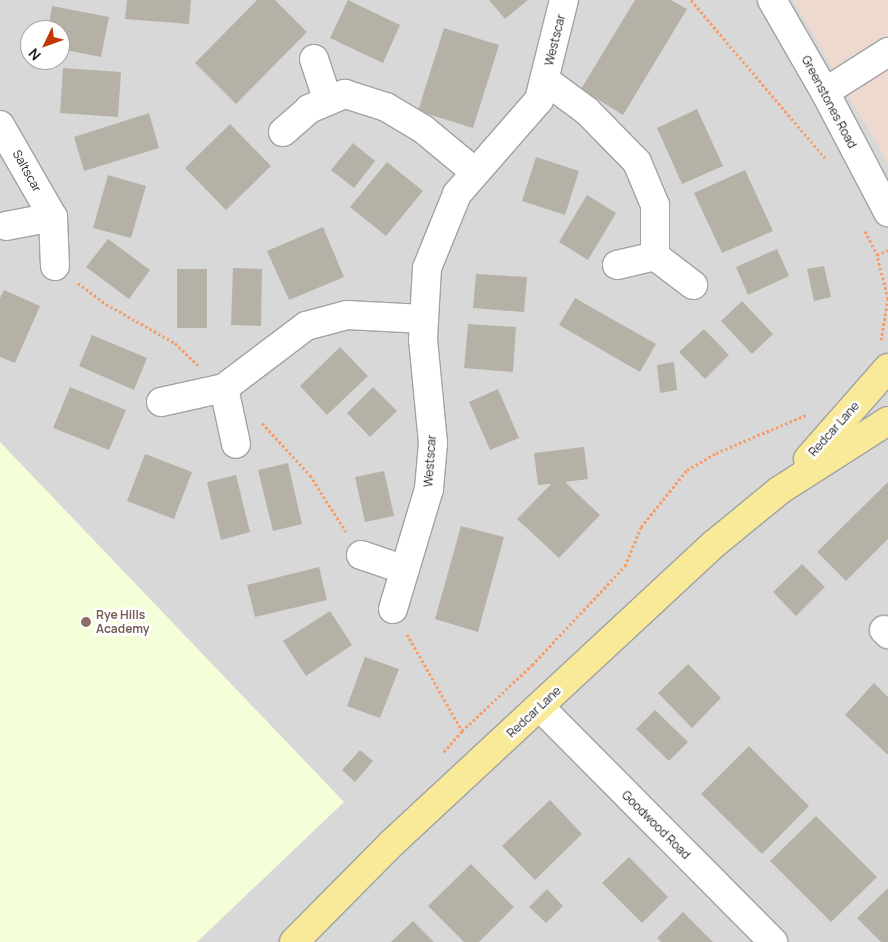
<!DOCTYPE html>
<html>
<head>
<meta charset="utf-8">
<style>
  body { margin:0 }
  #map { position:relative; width:888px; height:942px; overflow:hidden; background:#ecece0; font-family:Manrope,sans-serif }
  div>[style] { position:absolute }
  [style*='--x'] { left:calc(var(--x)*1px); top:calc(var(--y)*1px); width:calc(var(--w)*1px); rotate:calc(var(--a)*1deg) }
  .residential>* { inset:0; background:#d9d8d8 }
  .commercial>* { inset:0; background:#eed9cf }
  .education>* { inset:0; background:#f4fed8 }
  .building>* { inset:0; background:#b6b1a6 }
  .path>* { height:3px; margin-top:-1.5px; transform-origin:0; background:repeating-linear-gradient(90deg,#f69d68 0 2.5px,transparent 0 5px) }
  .roads { filter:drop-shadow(1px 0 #a2a2a2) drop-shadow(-1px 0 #a2a2a2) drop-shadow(0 1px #a2a2a2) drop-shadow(0 -1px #a2a2a2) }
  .minor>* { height:28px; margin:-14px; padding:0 14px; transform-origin:14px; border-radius:14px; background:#fff }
  .major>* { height:28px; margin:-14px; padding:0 14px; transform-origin:14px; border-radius:14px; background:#f9ea99 }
  .dots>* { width:14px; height:14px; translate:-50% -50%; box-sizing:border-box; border:2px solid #fff; border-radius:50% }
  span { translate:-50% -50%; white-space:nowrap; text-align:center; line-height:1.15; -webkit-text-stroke:5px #fff; paint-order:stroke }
  .street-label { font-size:12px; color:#1b1b1b }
  .education-label { font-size:12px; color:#785e54; font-weight:700 }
  .left { translate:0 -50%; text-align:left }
  .north { position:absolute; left:20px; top:20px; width:50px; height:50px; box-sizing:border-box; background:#fff; border:1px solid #a4a4a4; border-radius:50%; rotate:228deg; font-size:14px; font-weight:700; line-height:20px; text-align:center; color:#1b1b1b }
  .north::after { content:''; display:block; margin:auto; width:18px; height:22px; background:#c13805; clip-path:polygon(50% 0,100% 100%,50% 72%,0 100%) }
</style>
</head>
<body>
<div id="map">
  <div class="residential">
    <div style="clip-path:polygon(evenodd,0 0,888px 0,888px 942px,0 942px,0 0,30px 30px,60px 30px,60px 60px,30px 60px,30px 30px)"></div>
  </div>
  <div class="commercial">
    <div style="clip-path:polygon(793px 0,888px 0,888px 163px)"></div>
  </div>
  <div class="education">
    <div style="clip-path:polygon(0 442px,344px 802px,197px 942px,0 942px)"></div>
  </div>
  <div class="building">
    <div style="clip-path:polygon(127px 0,191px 0,189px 24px,125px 19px)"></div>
    <div style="clip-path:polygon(257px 0,275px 0,307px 32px,236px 104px,195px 63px)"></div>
    <div style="clip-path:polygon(348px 0,400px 25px,383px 63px,330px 38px)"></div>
    <div style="clip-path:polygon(489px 0,528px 0,505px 19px)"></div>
    <div style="clip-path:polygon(635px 0,671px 0,687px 9px,623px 115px,581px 89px)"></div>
    <div style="clip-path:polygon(52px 6px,109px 17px,101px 57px,60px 49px,60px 30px,48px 30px)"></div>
    <div style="clip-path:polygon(444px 28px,499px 45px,473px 128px,418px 111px)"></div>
    <div style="clip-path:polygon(63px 68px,121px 72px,118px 117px,60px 113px)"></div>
    <div style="clip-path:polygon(697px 109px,723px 166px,682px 184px,657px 128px)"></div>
    <div style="clip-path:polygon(149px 113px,159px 148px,84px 171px,74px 137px)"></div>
    <div style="clip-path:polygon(230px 124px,271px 166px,226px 210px,185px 168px)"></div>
    <div style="clip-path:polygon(353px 143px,375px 161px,354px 188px,331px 170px)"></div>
    <div style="clip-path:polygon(536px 157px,579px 171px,565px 215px,522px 201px)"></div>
    <div style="clip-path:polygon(387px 162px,423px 191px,386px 236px,350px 207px)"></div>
    <div style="clip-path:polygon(745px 170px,773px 231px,722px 253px,694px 193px)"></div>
    <div style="clip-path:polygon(108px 175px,146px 186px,131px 238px,93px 228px)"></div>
    <div style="clip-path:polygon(587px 195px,616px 213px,588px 260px,559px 242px)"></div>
    <div style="clip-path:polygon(323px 227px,344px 277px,289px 300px,267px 251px)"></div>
    <div style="clip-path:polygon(108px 239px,150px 270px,129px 299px,86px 267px)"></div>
    <div style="clip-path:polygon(777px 249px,789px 276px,748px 295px,736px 267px)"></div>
    <div style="clip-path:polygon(824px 266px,831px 297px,814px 301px,807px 269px)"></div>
    <div style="clip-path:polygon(233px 268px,262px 269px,261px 326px,231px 325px)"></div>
    <div style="clip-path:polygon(177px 269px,207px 269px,207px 328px,177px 328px)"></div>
    <div style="clip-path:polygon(476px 274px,527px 277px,524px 312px,473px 308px)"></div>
    <div style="clip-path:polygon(4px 290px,40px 306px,15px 363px,0 357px,0 298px)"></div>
    <div style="clip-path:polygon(575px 298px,656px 344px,640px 372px,559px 325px)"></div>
    <div style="clip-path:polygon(742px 301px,773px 334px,752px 354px,721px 321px)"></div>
    <div style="clip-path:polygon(468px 324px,516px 327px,513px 372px,464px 368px)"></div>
    <div style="clip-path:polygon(704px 329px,729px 355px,705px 379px,679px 352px)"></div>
    <div style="clip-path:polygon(92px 335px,147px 358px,134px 390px,79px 366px)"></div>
    <div style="clip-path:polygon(340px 347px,368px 376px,327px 415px,300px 386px)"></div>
    <div style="clip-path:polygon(674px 362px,677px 390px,660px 393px,657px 365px)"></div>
    <div style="clip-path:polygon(70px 387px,126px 410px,109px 450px,53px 428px)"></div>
    <div style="clip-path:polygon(373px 387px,397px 411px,370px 437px,347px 413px)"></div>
    <div style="clip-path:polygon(498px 389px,519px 438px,490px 450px,469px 402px)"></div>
    <div style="clip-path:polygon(584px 447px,588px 479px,565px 482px,600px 515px,559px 558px,517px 519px,551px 484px,538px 485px,534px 453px)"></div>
    <div style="clip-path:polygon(145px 454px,192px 472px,174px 519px,127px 501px)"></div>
    <div style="clip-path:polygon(288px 463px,302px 524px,273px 531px,258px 470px)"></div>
    <div style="clip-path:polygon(384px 471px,394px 516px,365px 522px,355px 477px)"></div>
    <div style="clip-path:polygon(236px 475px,250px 532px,221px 540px,207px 482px)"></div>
    <div style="clip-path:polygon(888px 482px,888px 539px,846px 581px,817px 552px)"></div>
    <div style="clip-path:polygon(461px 526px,504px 537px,478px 632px,435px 619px)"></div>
    <div style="clip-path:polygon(802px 564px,825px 587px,796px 616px,773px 592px)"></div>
    <div style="clip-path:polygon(319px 567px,327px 600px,255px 617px,247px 585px)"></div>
    <div style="clip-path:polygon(330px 611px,352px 645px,306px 676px,283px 641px)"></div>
    <div style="clip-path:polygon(365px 657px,399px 669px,380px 718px,347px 706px)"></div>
    <div style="clip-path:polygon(688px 664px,721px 698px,692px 728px,658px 693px)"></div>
    <div style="clip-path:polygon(874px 683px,888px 697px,888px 755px,845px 715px)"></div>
    <div style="clip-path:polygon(655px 710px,688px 742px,669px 761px,636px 729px)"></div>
    <div style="clip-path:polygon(749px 746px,809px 806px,762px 854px,701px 794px)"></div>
    <div style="clip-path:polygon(360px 750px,373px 761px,355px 782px,342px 770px)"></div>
    <div style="clip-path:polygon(550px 800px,582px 834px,535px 880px,502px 846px)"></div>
    <div style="clip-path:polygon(816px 816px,877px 877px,831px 922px,770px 861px)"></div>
    <div style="clip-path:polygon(629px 857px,668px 897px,642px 923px,602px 883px)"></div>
    <div style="clip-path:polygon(471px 864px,514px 907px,479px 942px,464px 942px,428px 906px)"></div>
    <div style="clip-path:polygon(888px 888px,888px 942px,881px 942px,857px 918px)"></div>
    <div style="clip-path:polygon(547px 889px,563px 906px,546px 923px,529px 907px)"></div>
    <div style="clip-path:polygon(683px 912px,713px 942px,661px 942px,657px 938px)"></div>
    <div style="clip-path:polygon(413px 921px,434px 942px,391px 942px)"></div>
  </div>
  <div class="path">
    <div style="--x:691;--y:0;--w:207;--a:49.7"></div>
    <div style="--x:865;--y:231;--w:27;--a:63"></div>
    <div style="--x:78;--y:283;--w:35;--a:37"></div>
    <div style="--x:106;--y:304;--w:79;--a:29.5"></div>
    <div style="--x:175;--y:343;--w:32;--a:44"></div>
    <div style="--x:881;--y:340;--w:42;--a:-80.3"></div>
    <div style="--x:888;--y:299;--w:45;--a:-104"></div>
    <div style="--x:877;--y:255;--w:12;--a:-24"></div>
    <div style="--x:262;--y:423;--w:71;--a:47.3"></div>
    <div style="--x:310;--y:475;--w:67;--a:57.7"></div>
    <div style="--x:407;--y:634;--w:112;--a:60.4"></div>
    <div style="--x:462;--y:731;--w:28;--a:131"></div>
    <div style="--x:462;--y:731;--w:96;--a:-43.3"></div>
    <div style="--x:532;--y:665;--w:136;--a:-46.8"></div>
    <div style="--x:625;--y:566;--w:42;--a:-67.7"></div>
    <div style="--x:641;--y:527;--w:73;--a:-51.1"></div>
    <div style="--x:687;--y:470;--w:34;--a:-30"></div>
    <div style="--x:716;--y:453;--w:98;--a:-22.9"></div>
  </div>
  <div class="roads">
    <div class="minor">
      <div style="--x:772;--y:0;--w:106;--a:60.1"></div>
      <div style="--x:825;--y:92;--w:136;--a:62.3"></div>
      <div style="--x:314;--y:59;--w:44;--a:71.6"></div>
      <div style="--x:545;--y:80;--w:52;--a:36.4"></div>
      <div style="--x:587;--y:111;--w:71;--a:45.6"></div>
      <div style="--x:637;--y:162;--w:47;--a:67.3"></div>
      <div style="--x:655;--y:205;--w:51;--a:90"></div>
      <div style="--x:825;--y:92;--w:75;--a:-32.4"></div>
      <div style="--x:0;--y:125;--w:106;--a:60.1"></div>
      <div style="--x:53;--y:217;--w:49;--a:87.7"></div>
      <div style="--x:283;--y:132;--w:35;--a:-41"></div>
      <div style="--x:309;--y:109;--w:39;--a:-23"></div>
      <div style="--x:345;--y:94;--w:43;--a:17.6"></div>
      <div style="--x:386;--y:107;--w:43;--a:30.7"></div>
      <div style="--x:423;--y:129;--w:67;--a:39.6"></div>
      <div style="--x:6;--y:226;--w:48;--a:-10.8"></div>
      <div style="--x:617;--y:265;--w:39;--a:-13"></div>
      <div style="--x:655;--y:256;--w:48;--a:37.3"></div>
      <div style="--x:224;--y:388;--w:57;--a:77.9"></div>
      <div style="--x:161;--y:402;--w:65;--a:-12.5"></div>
      <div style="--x:224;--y:388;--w:103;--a:-37.1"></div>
      <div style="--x:306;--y:326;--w:42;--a:-15"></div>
      <div style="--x:347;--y:315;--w:77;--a:3"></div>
      <div style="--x:361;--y:555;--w:46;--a:18.8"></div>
      <div style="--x:393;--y:609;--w:125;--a:-73.3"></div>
      <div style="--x:429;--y:489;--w:46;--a:-85"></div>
      <div style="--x:433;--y:443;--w:104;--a:-95.5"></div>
      <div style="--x:423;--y:339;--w:71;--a:-86.8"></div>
      <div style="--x:427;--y:268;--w:80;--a:-67.9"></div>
      <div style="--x:457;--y:194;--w:125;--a:-48.9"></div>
      <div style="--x:539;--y:100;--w:103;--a:-76"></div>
      <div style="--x:884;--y:630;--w:6;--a:45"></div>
      <div style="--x:540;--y:707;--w:331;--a:45.2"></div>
    </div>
    <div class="major">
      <div style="--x:808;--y:459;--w:121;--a:-48.7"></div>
      <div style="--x:294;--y:942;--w:139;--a:-45.3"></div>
      <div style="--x:392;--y:843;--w:439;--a:-42.9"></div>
      <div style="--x:714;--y:544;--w:85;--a:-39.3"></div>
      <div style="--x:780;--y:490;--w:128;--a:-32.6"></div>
    </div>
  </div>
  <div class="dots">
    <div style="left:86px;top:622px;background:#8d6e63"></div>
  </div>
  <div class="street-label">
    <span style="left:555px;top:40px;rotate:-76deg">Westscar</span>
    <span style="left:829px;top:102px;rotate:62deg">Greenstones Road</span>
    <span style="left:27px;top:171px;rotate:61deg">Saltscar</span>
    <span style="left:834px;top:429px;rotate:-48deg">Redcar Lane</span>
    <span style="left:430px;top:461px;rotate:-86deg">Westscar</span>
    <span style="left:534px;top:712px;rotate:-43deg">Redcar Lane</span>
    <span style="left:656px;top:825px;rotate:45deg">Goodwood Road</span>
  </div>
  <div class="education-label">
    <span class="left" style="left:96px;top:622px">Rye Hills<br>Academy</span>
  </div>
  <div class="north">N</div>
</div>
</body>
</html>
